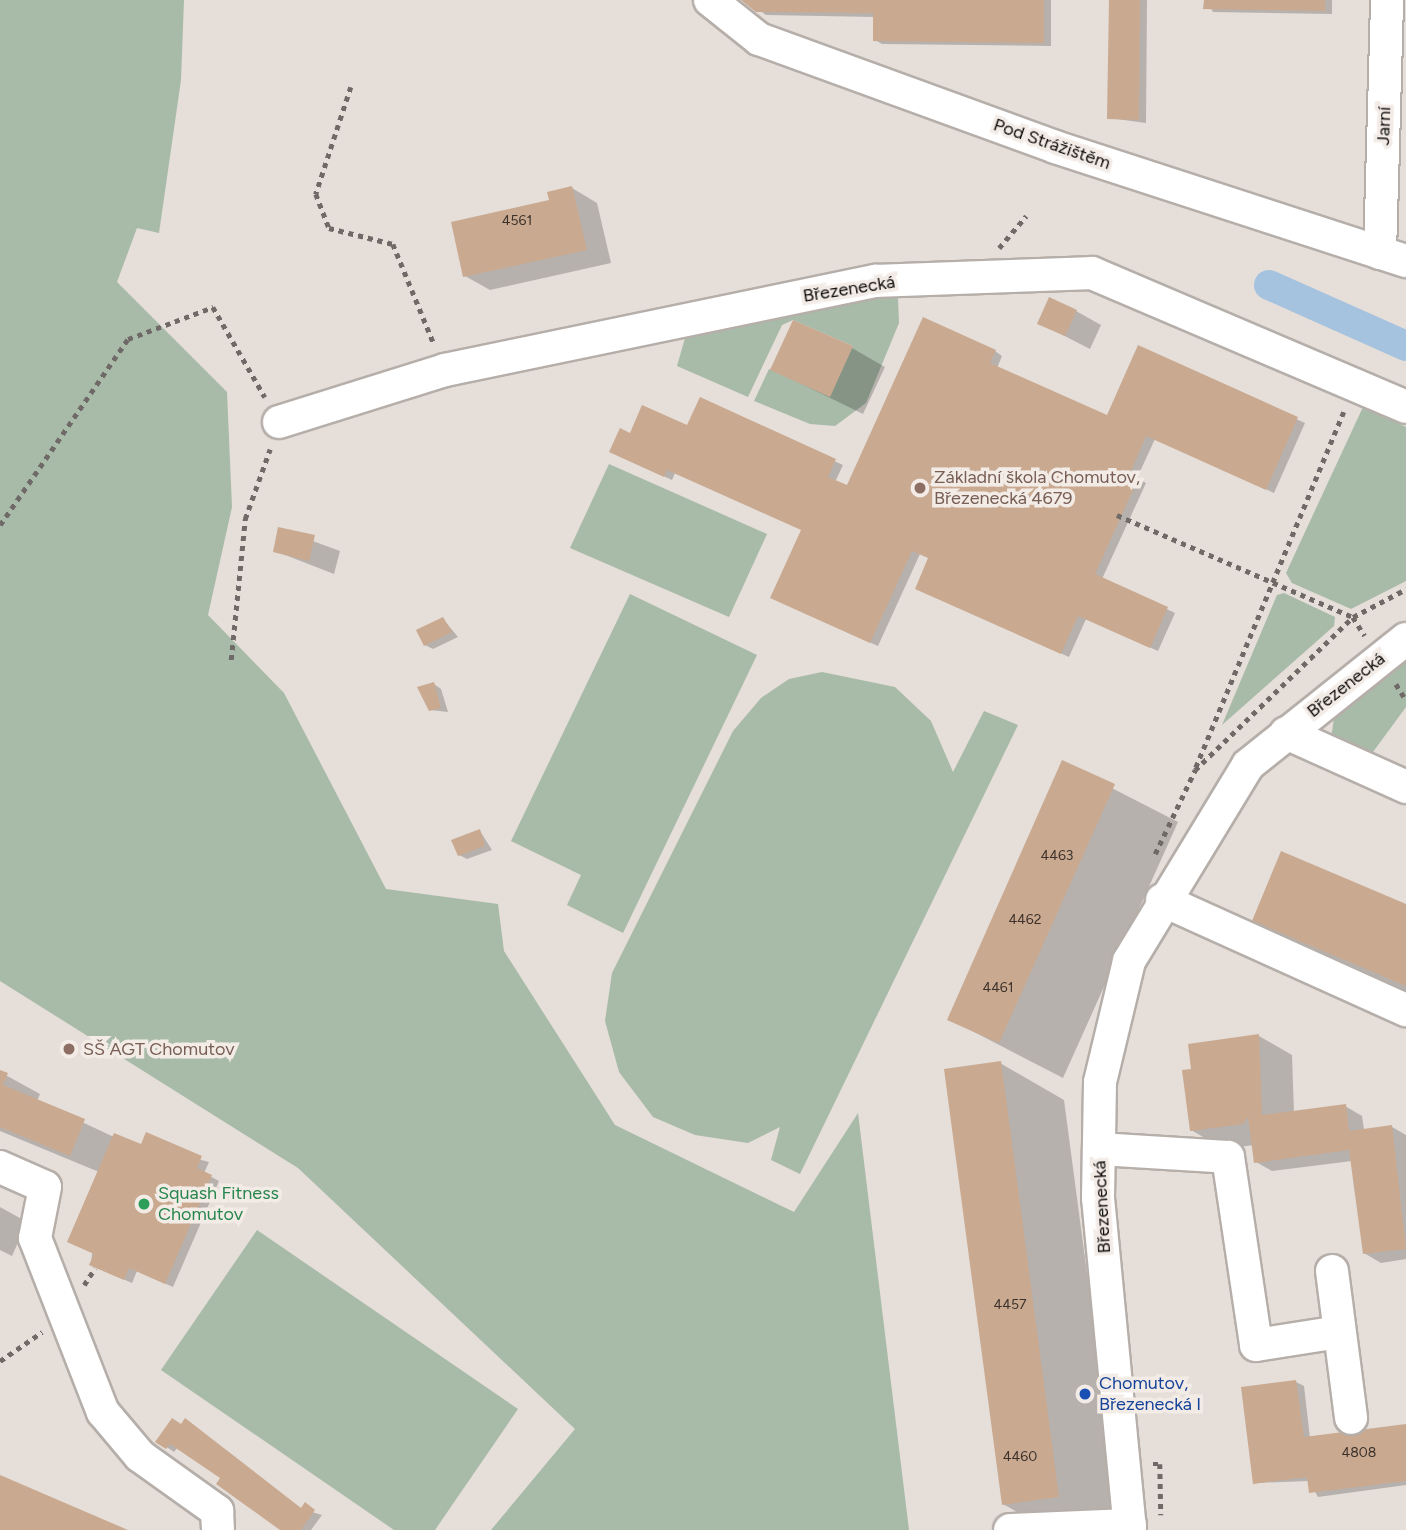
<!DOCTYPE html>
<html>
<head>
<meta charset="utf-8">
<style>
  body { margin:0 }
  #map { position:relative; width:1406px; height:1530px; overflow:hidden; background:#e5ded9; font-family:Figtree,sans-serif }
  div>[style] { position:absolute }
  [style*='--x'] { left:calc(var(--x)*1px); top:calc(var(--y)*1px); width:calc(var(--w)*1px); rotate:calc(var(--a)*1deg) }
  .green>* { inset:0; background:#a8baa8 }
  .shadow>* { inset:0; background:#0003 }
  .canal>* { height:30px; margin:-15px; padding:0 15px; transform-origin:15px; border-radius:15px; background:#a5c2de }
  .building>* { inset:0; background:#c9a990 }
  .path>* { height:4.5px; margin-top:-2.25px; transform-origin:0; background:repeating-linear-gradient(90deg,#6f6a67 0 5px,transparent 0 10px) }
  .roads { filter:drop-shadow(2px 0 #b5aea9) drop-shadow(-2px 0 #b5aea9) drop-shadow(0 2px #b5aea9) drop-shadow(0 -2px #b5aea9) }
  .minor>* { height:32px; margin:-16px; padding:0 16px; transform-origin:16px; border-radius:16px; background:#fff }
  .dots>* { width:19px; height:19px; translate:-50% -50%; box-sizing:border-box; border:4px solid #f2ebe6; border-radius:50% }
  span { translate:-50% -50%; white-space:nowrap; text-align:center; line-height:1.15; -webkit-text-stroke:7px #f2ebe6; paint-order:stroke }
  .number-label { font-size:14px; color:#3c322b }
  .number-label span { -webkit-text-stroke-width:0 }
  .street-label { font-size:18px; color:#0d0b09 }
  .education-label { font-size:18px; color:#785e54 }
  .left { translate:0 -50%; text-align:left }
  .leisure-label { font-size:18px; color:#27864d }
  .transit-label { font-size:18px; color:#164399 }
</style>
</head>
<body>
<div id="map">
  <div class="green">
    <div style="clip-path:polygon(0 0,184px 0,181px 80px,159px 233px,137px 228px,117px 282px,227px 392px,232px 507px,208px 615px,284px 693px,386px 889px,498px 904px,504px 951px,615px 1125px,794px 1212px,858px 1113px,909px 1530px,491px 1530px,575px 1429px,298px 1168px,0 981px)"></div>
    <div style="clip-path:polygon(890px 293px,898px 299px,899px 323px,866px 403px,835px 426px,810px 424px,754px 401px,769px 369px,830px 396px,853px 346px,793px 320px,782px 325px,748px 397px,677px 366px,685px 338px)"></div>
    <div style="clip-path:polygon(1363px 407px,1406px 427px,1406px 581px,1351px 609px,1292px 583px,1286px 573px)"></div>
    <div style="clip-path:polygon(609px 464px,767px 534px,729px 617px,570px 548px)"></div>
    <div style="clip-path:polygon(1284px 593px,1335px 617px,1334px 626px,1222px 725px,1277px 595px)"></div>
    <div style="clip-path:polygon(630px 594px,757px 655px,623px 933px,567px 905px,581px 875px,511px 841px)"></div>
    <div style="clip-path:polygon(1406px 662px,1406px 707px,1370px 756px,1330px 745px,1334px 718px)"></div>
    <div style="clip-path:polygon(822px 672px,895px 687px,931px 721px,953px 772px,984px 711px,1018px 725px,800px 1174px,771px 1160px,780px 1127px,748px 1143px,695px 1135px,653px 1117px,619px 1072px,605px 1021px,612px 973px,733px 731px,761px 698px,789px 679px)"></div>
    <div style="clip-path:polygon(257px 1230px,518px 1409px,435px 1530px,394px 1530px,161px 1370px)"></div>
  </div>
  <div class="shadow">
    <div style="clip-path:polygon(745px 0,1051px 0,1051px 46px,882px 44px,875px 40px,875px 17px,766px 15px)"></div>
    <div style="clip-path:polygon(1110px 0,1147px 0,1146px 123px,1109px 118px)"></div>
    <div style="clip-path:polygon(1206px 0,1332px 0,1332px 14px,1213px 12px)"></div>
    <div style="clip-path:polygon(572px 188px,597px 203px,611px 263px,490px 290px,465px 276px)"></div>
    <div style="clip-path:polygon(1076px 311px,1101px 325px,1090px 349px,1039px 323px)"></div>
    <div style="clip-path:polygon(852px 348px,885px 367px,863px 414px,773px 370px)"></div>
    <div style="clip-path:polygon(1139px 348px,1305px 423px,1274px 493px,1155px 439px,1137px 478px,1146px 483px,1102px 579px,1175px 613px,1158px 651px,1086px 619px,1069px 657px,925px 592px,930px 558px,920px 554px,878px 646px,780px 602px,803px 530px,675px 473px,672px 480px,619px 456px,631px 435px,688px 427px,701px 400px,843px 465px,835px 482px,848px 488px,995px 351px,1002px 356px,997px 368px,1108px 418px)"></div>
    <div style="clip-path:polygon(280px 529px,340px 551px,334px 574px,275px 551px)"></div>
    <div style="clip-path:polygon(443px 619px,458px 637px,433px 649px,425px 645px)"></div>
    <div style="clip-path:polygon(434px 684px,441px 689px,448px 712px,430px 710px)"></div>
    <div style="clip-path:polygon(1063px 763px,1178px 822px,1063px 1078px,949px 1019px)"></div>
    <div style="clip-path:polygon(480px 831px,492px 850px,467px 859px,459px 855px)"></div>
    <div style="clip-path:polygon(1406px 906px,1406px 994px,1318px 957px,1254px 920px)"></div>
    <div style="clip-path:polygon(1259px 1036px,1292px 1055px,1294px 1113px,1345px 1106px,1362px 1116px,1364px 1130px,1392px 1127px,1406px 1135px,1406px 1259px,1381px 1263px,1364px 1253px,1352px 1161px,1272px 1171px,1256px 1162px,1254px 1145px,1224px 1149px,1191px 1130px,1193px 1071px)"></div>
    <div style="clip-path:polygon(1000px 1063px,1064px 1100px,1121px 1530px,1049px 1530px,1003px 1504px)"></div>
    <div style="clip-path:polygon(0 1072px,40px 1094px,37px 1101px,114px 1137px,209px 1162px,204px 1173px,219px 1181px,173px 1287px,137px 1271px,132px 1283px,91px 1265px,99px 1172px,0 1131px)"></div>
    <div style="clip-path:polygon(0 1207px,27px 1222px,12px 1256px,0 1250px)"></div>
    <div style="clip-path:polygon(1296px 1382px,1304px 1386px,1310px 1438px,1406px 1426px,1406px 1485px,1318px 1497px,1309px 1481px,1255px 1483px)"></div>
    <div style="clip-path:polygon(172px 1420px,302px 1509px,322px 1515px,311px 1530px,283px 1530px,222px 1478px,178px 1447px,174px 1452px,158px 1441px)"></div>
  </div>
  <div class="canal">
    <div style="--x:1269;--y:285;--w:150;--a:24"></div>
  </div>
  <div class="building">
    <div style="clip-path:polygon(741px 0,1044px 0,1044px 43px,873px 41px,873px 13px,756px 12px)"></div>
    <div style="clip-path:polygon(1109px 0,1140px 0,1139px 120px,1107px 119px)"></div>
    <div style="clip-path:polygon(1204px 0,1325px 0,1325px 11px,1203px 9px)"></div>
    <div style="clip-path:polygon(572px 186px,587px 250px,463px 277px,451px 222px,549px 200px,547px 192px)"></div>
    <div style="clip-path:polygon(1049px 297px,1077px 310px,1065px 336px,1037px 324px)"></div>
    <div style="clip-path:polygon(923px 317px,996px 350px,990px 363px,1107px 415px,1138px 345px,1298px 417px,1266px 490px,1146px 436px,1130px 473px,1139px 477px,1095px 574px,1168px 607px,1150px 648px,1078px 616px,1061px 654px,915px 589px,928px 558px,912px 551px,870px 643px,770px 598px,801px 530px,667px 470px,664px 477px,609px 452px,620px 428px,630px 433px,642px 405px,687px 425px,700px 397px,836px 459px,828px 477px,847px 485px)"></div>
    <div style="clip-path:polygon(793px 320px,853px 346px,830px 397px,770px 370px)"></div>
    <div style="clip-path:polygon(278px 527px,315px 535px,309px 561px,273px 552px)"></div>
    <div style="clip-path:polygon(443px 617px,452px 632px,424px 646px,416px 630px)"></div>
    <div style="clip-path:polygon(434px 682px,441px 708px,429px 711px,417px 687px)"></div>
    <div style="clip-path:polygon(1062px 760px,1115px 784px,999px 1043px,947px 1020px)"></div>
    <div style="clip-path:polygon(480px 829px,485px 846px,458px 856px,451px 840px)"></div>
    <div style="clip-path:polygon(1281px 851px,1406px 904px,1406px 986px,1252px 921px)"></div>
    <div style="clip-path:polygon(1259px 1034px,1262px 1115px,1346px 1104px,1349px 1131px,1392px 1125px,1406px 1249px,1363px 1254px,1349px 1150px,1254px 1163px,1248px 1117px,1243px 1124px,1190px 1131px,1182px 1070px,1191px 1069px,1188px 1044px)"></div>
    <div style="clip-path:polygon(1001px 1061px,1059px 1497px,1002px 1505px,944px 1069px)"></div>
    <div style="clip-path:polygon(0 1070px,8px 1073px,3px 1085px,85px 1119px,70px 1156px,0 1127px)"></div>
    <div style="clip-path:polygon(146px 1132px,202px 1156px,197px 1168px,212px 1175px,165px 1284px,129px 1268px,124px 1280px,89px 1265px,94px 1254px,67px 1242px,114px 1133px,141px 1144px)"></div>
    <div style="clip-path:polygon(1296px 1380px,1304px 1437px,1406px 1424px,1406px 1481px,1309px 1493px,1307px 1477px,1253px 1484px,1241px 1387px)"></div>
    <div style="clip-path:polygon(172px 1418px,181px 1424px,185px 1418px,301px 1508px,305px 1502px,315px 1510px,301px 1530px,280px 1530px,216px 1484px,220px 1478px,170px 1444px,166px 1449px,155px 1442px)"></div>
    <div style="clip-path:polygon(0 1475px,128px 1530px,0 1530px)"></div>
  </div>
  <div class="path">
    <div style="--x:351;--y:87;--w:113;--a:108.1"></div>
    <div style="--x:316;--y:194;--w:36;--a:69"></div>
    <div style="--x:329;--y:228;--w:66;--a:14"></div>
    <div style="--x:393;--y:244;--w:108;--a:67.7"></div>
    <div style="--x:999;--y:248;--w:42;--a:-49.8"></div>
    <div style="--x:1344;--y:412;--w:388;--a:112.6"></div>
    <div style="--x:1195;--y:770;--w:220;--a:-44.1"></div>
    <div style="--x:1353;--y:617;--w:22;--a:58"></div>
    <div style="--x:1117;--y:515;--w:257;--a:23.4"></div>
    <div style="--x:1353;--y:617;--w:60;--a:-27.8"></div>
    <div style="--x:0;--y:525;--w:226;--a:-55.5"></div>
    <div style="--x:128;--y:339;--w:91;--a:-20.6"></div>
    <div style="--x:213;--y:307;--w:104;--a:60"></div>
    <div style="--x:231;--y:660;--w:142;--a:-84.3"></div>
    <div style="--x:245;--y:519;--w:74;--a:-70.3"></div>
    <div style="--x:1396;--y:684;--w:19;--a:58"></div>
    <div style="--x:1155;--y:854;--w:93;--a:-64.5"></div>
    <div style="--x:84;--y:1285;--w:20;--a:-57"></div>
    <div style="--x:0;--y:1361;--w:51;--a:-34.6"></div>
    <div style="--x:1153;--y:1464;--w:7;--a:0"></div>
    <div style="--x:1160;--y:1464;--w:51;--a:88.9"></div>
  </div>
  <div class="roads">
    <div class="minor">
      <div style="--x:710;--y:0;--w:63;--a:38.5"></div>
      <div style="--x:759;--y:39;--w:315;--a:20"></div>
      <div style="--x:1055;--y:147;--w:369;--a:18"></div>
      <div style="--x:1380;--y:253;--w:253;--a:-88.4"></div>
      <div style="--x:279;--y:422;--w:174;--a:-17.4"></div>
      <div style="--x:445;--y:370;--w:440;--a:-11.7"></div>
      <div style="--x:876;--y:281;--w:216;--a:-2.1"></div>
      <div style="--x:1092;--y:273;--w:341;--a:23.1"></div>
      <div style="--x:1286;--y:733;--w:132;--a:24.2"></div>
      <div style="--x:1162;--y:900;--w:268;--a:24.3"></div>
      <div style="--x:1099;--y:1149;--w:129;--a:3.5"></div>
      <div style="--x:1228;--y:1157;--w:190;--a:81.5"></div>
      <div style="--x:1256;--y:1345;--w:84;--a:-8.9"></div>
      <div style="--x:0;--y:1167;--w:49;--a:24"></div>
      <div style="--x:45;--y:1187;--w:52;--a:101.1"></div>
      <div style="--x:35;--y:1238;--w:187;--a:68.7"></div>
      <div style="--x:103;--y:1412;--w:57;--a:49.9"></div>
      <div style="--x:140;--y:1456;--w:95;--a:35.5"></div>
      <div style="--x:217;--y:1511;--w:19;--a:87"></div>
      <div style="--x:1332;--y:1271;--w:148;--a:82.6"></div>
      <div style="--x:1010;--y:1530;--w:120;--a:-2.4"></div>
      <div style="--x:1130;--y:1530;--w:334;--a:-95.5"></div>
      <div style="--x:1098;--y:1198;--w:116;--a:-89"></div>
      <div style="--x:1100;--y:1082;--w:124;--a:-76.5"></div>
      <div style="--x:1129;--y:961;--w:229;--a:-58.7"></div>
      <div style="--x:1248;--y:765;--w:202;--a:-38.6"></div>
    </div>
  </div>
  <div class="dots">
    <div style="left:920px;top:488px;background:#8d6e63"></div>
    <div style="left:69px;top:1049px;background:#8d6e63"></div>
    <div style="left:144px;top:1204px;background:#2e9e5b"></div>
    <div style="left:1085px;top:1394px;background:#1a4fb4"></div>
  </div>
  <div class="number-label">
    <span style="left:517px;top:221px">4561</span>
    <span style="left:1057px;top:856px">4463</span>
    <span style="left:1025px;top:920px">4462</span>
    <span style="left:998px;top:988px">4461</span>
    <span style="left:1010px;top:1305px">4457</span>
    <span style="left:1359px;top:1453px">4808</span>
    <span style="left:1020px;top:1457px">4460</span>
  </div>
  <div class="street-label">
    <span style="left:1384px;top:126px;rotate:-88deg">Jarní</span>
    <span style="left:1052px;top:144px;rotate:19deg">Pod Strážištěm</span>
    <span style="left:849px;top:289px;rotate:-9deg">Březenecká</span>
    <span style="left:1346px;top:685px;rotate:-38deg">Březenecká</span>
    <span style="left:1102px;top:1207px;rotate:-93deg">Březenecká</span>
  </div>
  <div class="education-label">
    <span class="left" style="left:934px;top:488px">Základní škola Chomutov,<br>Březenecká 4679</span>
    <span class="left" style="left:83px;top:1049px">SŠ AGT Chomutov</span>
  </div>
  <div class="leisure-label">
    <span class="left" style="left:158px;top:1204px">Squash Fitness<br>Chomutov</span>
  </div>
  <div class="transit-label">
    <span class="left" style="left:1099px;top:1394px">Chomutov,<br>Březenecká I</span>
  </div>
</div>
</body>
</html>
